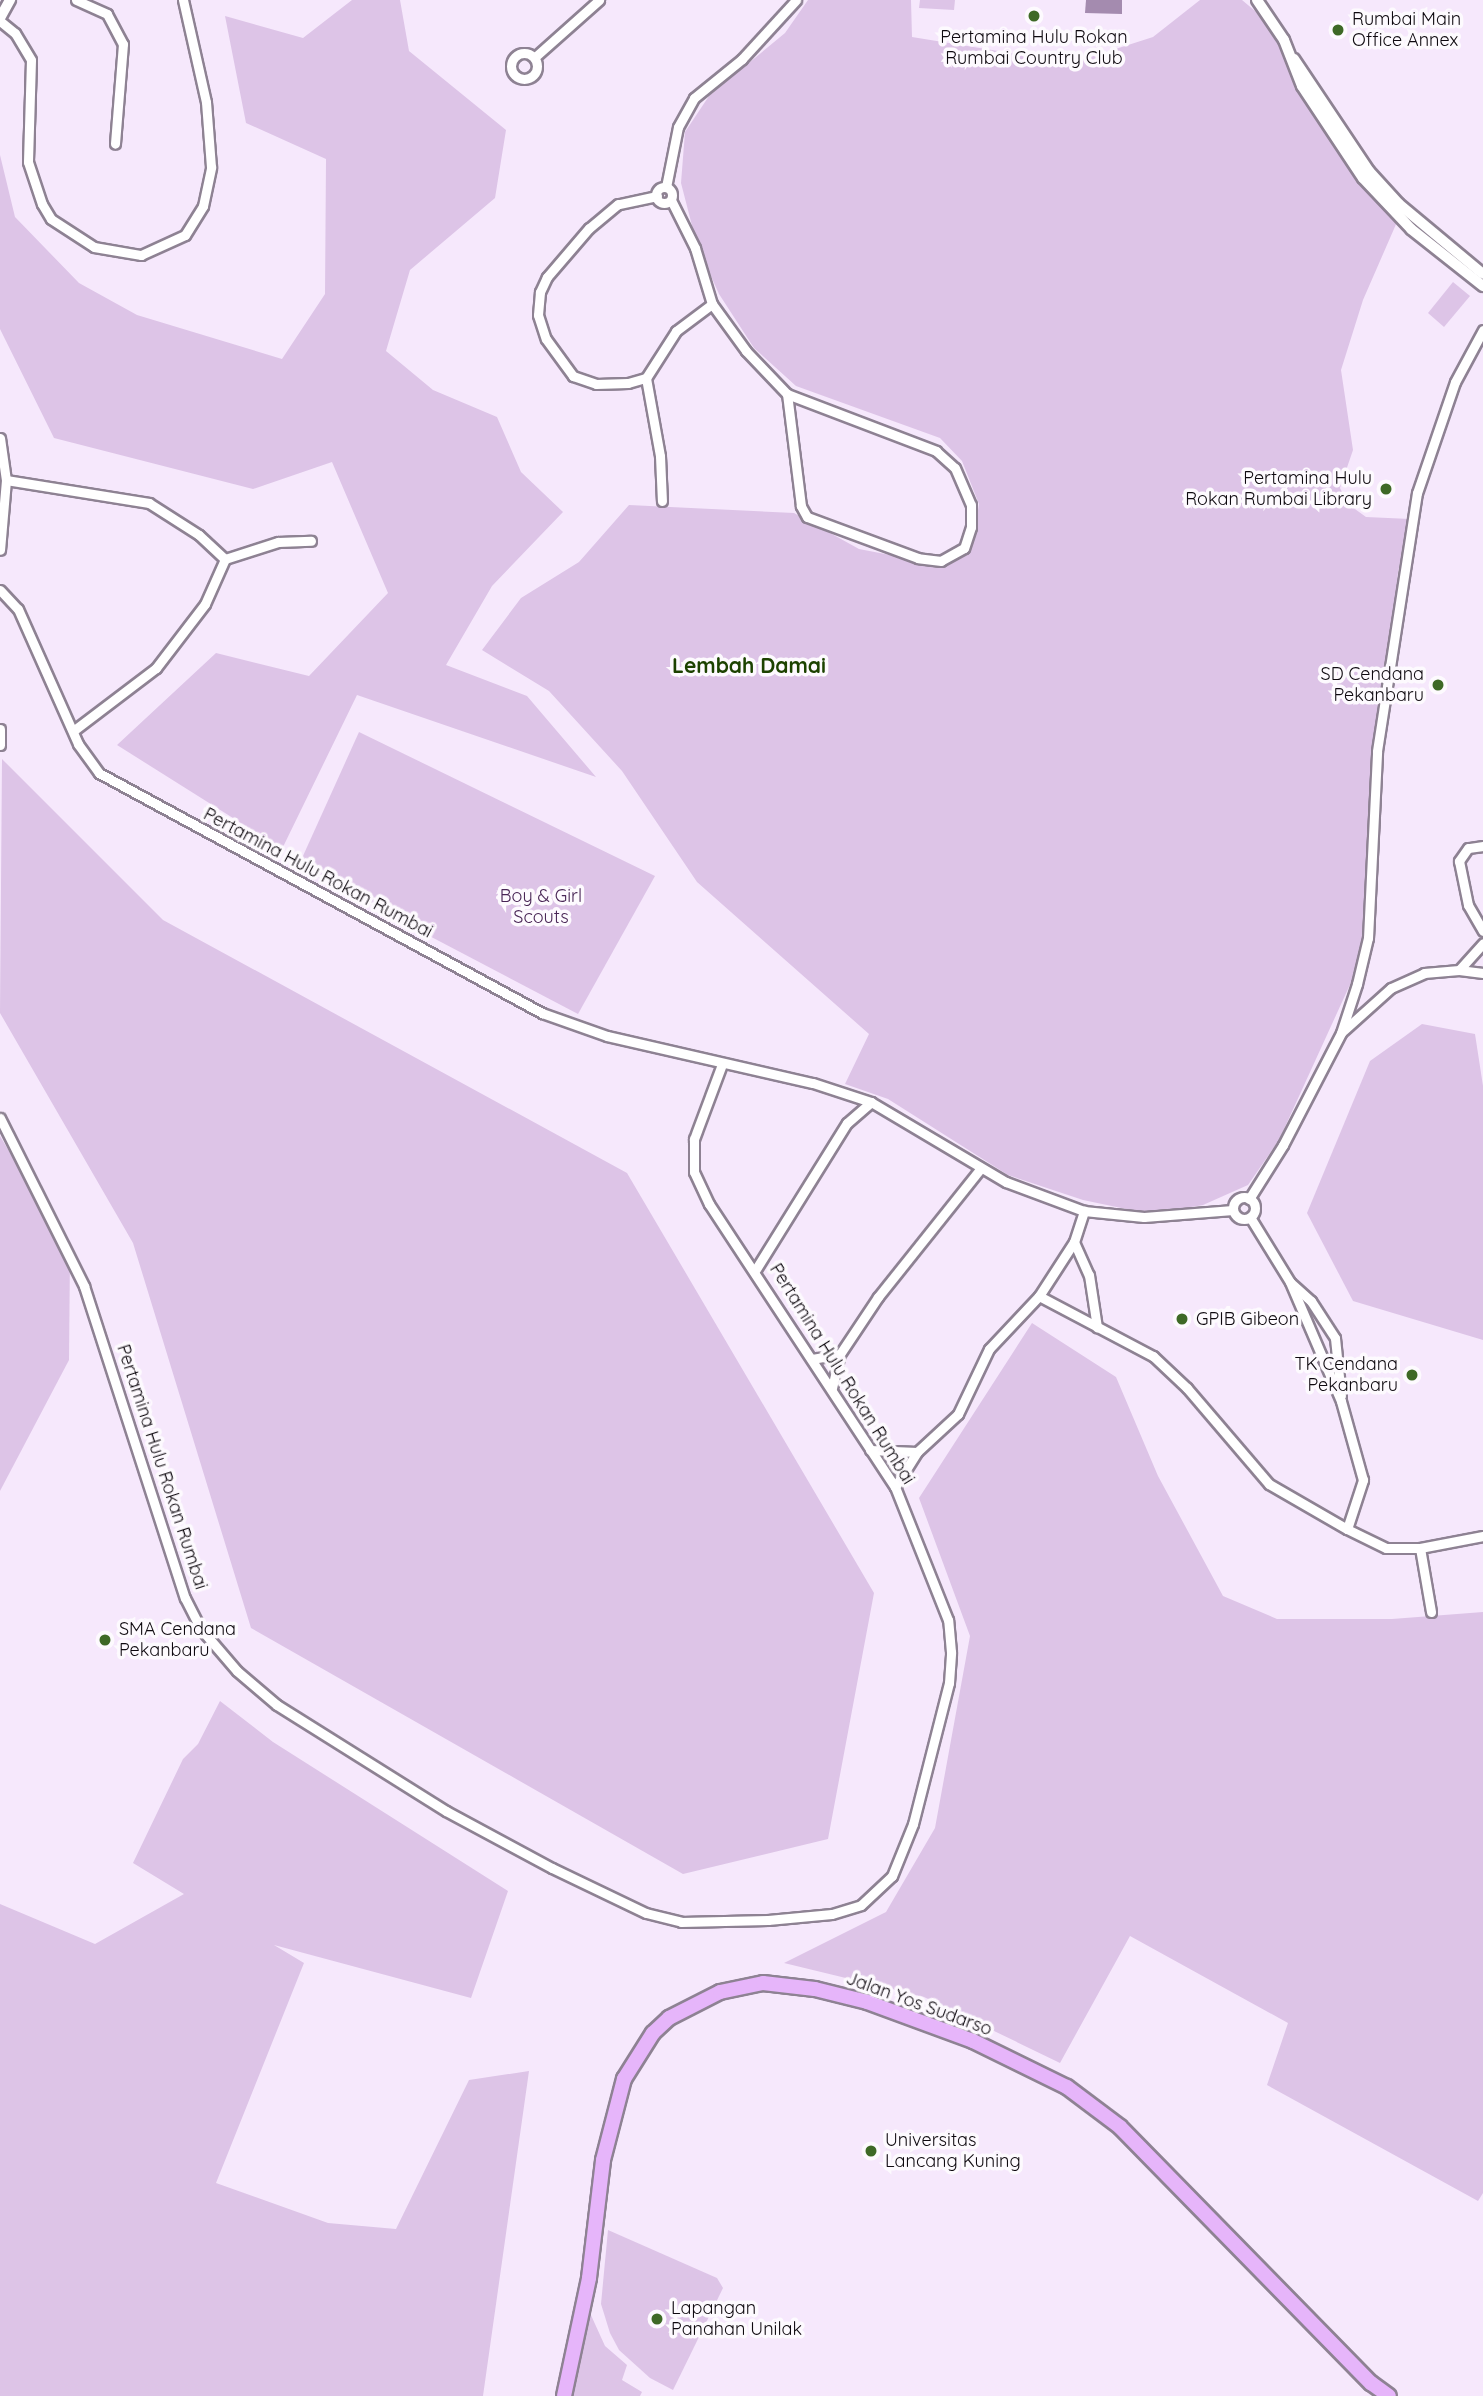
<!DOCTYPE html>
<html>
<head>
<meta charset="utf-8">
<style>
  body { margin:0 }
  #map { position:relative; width:1483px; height:2396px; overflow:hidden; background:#f6e8fc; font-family:Quicksand,sans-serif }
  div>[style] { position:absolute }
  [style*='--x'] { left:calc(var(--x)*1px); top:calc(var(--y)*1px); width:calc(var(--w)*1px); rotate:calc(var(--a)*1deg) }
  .green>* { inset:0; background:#ddc4e7 }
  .water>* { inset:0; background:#a48baf }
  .roads { filter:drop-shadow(2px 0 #8e8293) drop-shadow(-2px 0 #8e8293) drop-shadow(0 2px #8e8293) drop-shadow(0 -2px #8e8293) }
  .minor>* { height:9px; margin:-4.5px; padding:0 4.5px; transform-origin:4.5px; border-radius:4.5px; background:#fff }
  .minor>.ring { margin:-4.5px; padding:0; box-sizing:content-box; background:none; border:9px solid #fff; border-radius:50% }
  .tertiary>* { height:10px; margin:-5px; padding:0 5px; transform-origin:5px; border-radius:5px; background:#fff }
  .primary>* { height:14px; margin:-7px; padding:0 7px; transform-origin:7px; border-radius:7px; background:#e6b5fa }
  .dots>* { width:19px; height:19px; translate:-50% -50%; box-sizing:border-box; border:4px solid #fdfafe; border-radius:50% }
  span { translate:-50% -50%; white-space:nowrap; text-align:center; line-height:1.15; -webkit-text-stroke:7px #fdfafe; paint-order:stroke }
  .poi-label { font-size:18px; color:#0e090f }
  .left { translate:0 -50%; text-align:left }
  .right { translate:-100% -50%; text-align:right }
  .street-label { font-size:18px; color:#0e090f }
  .park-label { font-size:18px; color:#492656 }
  .quarter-label { font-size:21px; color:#1c4200; font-weight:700 }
</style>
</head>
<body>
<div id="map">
  <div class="green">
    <div style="clip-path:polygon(352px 0,400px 0,409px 51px,506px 130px,495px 198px,410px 270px,386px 351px,433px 390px,497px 417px,521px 472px,563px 512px,492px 586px,446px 665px,527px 696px,596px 777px,357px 695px,282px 849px,117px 745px,216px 653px,309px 676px,388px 593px,332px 462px,253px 489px,54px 438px,0 329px,0 155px,15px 217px,79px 283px,137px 315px,282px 359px,325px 294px,326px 159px,246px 123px,225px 16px,303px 38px)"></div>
    <div style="clip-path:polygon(808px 0,911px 0,912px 37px,1072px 63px,1153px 37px,1200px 0,1242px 0,1267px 21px,1350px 170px,1397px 222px,1363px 300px,1341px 370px,1353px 450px,1340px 488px,1348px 504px,1366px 517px,1410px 519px,1398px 572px,1363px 933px,1353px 978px,1279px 1140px,1248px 1185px,1203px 1205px,1150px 1214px,1083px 1200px,1008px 1175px,888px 1099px,845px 1084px,869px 1034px,697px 882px,622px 771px,549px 691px,482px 650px,521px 598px,579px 562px,629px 505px,794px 513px,859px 549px,942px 565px,973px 542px,979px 504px,962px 461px,940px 438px,796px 386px,754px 348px,719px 294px,697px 245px,681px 183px,685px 132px,709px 96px,785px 33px)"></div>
    <div style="clip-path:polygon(920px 0,955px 0,954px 10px,919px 8px)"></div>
    <div style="clip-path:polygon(1453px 282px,1470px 296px,1444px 327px,1428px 313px)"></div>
    <div style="clip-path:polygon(359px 732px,655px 876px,578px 1014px,298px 867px)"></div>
    <div style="clip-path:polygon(2px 759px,163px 920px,627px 1173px,874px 1593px,828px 1839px,683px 1874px,251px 1628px,133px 1243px,0 1013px)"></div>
    <div style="clip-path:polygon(1422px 1024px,1475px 1034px,1483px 1086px,1483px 1340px,1353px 1301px,1307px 1213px,1370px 1061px)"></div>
    <div style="clip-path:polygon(0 1136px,70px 1254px,69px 1360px,0 1491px)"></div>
    <div style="clip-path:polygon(1032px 1323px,1116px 1377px,1158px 1476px,1223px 1596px,1277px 1619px,1392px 1619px,1483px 1612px,1483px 2193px,1478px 2201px,1267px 2085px,1288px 2023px,1130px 1936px,1060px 2063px,924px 1997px,784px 1963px,886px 1912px,935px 1828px,970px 1636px,919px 1498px)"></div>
    <div style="clip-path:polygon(220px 1701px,273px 1742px,508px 1891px,471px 1998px,274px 1945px,304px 1963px,216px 2183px,328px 2223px,396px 2229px,469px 2080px,529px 2071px,483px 2396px,0 2396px,0 1904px,95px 1944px,184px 1894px,133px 1863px,183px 1759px,198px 1744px)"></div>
    <div style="clip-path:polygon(608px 2230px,717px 2278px,723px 2288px,673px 2390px,650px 2378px,619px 2350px,610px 2333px,601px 2304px)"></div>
    <div style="clip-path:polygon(590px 2313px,605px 2346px,627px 2365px,622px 2380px,642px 2392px,640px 2396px,572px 2396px)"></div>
  </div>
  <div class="water">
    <div style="clip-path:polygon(1086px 0,1122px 0,1122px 14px,1085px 13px)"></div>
  </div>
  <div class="roads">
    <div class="minor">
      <div style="--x:76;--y:0;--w:34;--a:24"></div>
      <div style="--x:107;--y:14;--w:34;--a:62"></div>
      <div style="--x:123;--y:44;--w:100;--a:94.6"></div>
      <div style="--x:0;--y:21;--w:19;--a:39"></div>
      <div style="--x:15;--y:33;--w:31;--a:59"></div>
      <div style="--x:31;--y:60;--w:102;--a:91.7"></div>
      <div style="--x:28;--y:162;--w:44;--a:71.6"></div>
      <div style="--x:42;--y:204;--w:17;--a:59"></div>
      <div style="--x:51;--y:219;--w:51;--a:33.1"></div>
      <div style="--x:94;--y:247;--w:48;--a:9.7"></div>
      <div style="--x:141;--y:255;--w:48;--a:-24.4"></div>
      <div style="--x:185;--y:235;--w:34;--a:-58"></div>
      <div style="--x:203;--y:206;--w:40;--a:-78"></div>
      <div style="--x:211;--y:167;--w:65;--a:-94.4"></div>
      <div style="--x:206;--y:102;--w:105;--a:-102.7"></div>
      <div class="ring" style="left:511px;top:53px;width:17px;height:17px"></div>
      <div style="--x:535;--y:57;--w:86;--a:-41.7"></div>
      <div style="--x:666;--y:187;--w:61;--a:-78.7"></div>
      <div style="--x:678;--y:127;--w:33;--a:-61"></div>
      <div style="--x:694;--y:98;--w:62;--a:-39.1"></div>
      <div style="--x:742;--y:59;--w:80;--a:-47.5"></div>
      <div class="ring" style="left:656px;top:187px;width:7px;height:7px"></div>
      <div style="--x:657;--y:196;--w:40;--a:168"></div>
      <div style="--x:618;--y:204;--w:38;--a:140"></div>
      <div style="--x:589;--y:228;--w:65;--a:130.6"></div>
      <div style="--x:547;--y:277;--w:17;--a:115"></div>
      <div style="--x:540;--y:292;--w:23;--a:95"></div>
      <div style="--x:538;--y:315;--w:25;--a:72"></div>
      <div style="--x:546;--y:339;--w:46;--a:53.9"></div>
      <div style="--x:573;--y:376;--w:24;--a:19"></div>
      <div style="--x:596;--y:384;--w:32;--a:-2"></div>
      <div style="--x:628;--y:383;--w:19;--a:-16"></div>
      <div style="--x:646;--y:378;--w:56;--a:-57.4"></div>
      <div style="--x:676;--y:331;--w:45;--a:-36.9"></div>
      <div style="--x:671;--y:200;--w:54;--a:63.4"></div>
      <div style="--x:695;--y:248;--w:59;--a:73.1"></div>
      <div style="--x:712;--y:304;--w:58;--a:54.1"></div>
      <div style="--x:746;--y:351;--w:59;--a:46.4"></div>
      <div style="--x:787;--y:394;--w:160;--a:20.9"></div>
      <div style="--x:936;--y:451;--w:25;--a:42"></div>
      <div style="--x:955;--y:468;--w:40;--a:66.6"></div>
      <div style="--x:971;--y:505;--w:22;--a:90"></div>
      <div style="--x:971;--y:527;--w:22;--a:108"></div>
      <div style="--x:964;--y:548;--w:26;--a:151"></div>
      <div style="--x:941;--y:561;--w:23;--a:-173"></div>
      <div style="--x:918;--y:558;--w:118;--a:-159.7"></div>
      <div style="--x:807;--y:517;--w:13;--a:-119"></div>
      <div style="--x:801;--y:506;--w:113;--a:-97.1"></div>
      <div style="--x:646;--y:378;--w:79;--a:79.8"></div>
      <div style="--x:660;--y:456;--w:45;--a:87.5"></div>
      <div style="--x:0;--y:438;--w:42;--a:81.9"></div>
      <div style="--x:6;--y:480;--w:70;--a:94.9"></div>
      <div style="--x:6;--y:480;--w:145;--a:9.1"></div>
      <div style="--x:149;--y:503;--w:59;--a:32.6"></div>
      <div style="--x:199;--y:535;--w:35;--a:43"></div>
      <div style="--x:225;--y:559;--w:49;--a:114"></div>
      <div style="--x:205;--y:604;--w:81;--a:127.4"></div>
      <div style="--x:156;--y:668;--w:104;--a:142.8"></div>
      <div style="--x:225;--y:559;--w:56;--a:-17.8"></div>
      <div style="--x:278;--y:542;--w:33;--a:-2"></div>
      <div style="--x:0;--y:590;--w:26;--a:47"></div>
      <div style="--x:18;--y:609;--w:148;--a:66"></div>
      <div style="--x:78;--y:744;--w:36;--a:54"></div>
      <div style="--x:99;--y:773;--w:504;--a:28.45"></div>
      <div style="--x:542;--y:1013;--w:69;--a:19.5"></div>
      <div style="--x:607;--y:1036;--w:211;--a:12.9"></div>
      <div style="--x:813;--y:1083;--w:61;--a:18.1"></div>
      <div style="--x:871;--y:1102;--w:157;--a:30.7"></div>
      <div style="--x:1006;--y:1182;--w:83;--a:20.4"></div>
      <div style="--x:1084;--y:1211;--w:60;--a:5.7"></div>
      <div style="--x:1144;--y:1217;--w:89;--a:-4.5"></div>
      <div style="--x:0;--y:729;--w:16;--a:90"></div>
      <div style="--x:1483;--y:846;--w:15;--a:172"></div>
      <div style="--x:1468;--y:848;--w:16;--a:125"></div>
      <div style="--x:1459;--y:861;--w:45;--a:78.4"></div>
      <div style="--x:1468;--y:905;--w:30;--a:60"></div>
      <div style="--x:1459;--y:970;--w:24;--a:7"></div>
      <div style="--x:1343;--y:1031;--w:64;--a:-41.9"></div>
      <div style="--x:1391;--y:988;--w:36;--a:-24"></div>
      <div style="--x:1424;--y:973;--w:35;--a:-5"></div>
      <div style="--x:1459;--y:970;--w:36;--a:-48"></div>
      <div style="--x:0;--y:1118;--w:188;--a:63.4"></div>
      <div style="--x:84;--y:1286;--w:328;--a:72.1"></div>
      <div style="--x:185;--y:1598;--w:35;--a:63"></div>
      <div style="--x:201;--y:1629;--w:55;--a:49.4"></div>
      <div style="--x:237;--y:1671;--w:52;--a:40.4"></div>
      <div style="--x:277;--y:1705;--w:199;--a:32.1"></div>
      <div style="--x:446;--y:1811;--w:120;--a:28.3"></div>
      <div style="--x:552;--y:1868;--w:104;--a:25.6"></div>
      <div style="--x:646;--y:1913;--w:36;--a:14"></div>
      <div style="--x:681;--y:1922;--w:87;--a:-1.3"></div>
      <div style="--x:768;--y:1920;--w:64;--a:-5.4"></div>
      <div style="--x:832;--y:1914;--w:30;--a:-17"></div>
      <div style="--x:861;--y:1905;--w:42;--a:-43.1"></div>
      <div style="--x:892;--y:1876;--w:56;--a:-68"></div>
      <div style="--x:913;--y:1824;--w:146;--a:-75.7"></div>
      <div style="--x:949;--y:1683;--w:31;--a:-86"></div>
      <div style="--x:951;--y:1652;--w:32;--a:-95"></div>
      <div style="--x:948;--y:1620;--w:143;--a:-111.7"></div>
      <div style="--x:895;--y:1487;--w:339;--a:-123.3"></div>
      <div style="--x:709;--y:1204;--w:35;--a:-115"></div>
      <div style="--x:694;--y:1172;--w:33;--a:-90"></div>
      <div style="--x:694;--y:1139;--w:80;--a:-69.5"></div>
      <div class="ring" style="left:1233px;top:1197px;width:13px;height:13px"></div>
      <div style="--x:1249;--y:1199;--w:64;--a:-57.8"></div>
      <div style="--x:1283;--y:1145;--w:126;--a:-62.6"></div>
      <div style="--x:1341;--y:1033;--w:52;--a:-71.9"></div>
      <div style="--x:1357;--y:984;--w:47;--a:-76.6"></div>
      <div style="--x:1368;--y:938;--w:187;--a:-87.2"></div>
      <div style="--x:1377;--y:751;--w:261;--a:-81.2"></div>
      <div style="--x:1417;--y:493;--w:117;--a:-71.1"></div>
      <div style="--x:1455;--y:382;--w:59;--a:-61.7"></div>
      <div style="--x:1074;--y:1242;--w:36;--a:66"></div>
      <div style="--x:1089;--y:1275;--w:53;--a:81.3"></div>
      <div style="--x:756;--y:1269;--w:172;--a:-58.1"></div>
      <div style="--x:847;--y:1123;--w:32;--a:-41"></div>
      <div style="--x:1291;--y:1283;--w:27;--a:42"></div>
      <div style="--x:1311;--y:1301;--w:44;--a:57"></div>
      <div style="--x:1335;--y:1338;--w:58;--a:84.1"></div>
      <div style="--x:1039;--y:1296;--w:129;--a:27.8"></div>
      <div style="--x:1153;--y:1356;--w:47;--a:43.3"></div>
      <div style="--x:1187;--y:1388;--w:126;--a:49.5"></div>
      <div style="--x:1269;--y:1484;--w:90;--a:30"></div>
      <div style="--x:1347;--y:1529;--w:52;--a:-71.9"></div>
      <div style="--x:1363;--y:1480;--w:82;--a:-105.6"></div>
      <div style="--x:1341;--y:1401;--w:129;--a:-113.2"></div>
      <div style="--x:1290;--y:1282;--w:76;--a:-121.6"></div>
      <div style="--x:812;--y:1359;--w:28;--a:-10"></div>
      <div style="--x:832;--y:1388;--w:35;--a:-77"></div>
      <div style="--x:840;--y:1354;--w:69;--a:-56.3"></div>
      <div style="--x:878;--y:1297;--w:165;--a:-51.4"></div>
      <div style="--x:870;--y:1450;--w:47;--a:2.4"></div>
      <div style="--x:895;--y:1487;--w:41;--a:-57.8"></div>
      <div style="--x:917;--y:1452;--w:56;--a:-42.8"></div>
      <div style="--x:958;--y:1414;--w:72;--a:-64.5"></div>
      <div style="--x:989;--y:1349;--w:73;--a:-46.7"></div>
      <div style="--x:1039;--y:1296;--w:64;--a:-57.1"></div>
      <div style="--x:1074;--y:1242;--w:33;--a:-72"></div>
      <div style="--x:1347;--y:1529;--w:43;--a:26"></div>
      <div style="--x:1386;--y:1548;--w:34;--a:0"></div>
      <div style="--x:1420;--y:1548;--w:64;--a:-10.8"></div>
      <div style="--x:1420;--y:1548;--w:65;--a:80.2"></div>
    </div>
    <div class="tertiary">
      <div style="--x:1257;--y:0;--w:48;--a:56"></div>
      <div style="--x:1284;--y:40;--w:49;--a:68.6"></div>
      <div style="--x:1302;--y:86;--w:110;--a:56.5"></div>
      <div style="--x:1363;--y:178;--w:70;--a:46.7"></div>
      <div style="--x:1411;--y:229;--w:92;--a:38.4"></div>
      <div style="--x:0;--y:18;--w:21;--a:-61"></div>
      <div style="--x:1294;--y:59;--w:135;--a:56.2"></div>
      <div style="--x:1369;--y:171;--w:45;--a:47.7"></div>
      <div style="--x:1399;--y:204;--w:109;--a:39.8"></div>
    </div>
    <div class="primary">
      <div style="--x:564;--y:2396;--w:121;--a:-78"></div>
      <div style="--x:589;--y:2278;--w:119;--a:-83.2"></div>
      <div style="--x:603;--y:2160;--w:84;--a:-75.5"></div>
      <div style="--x:624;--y:2079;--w:54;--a:-57.8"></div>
      <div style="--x:653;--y:2033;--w:22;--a:-43"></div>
      <div style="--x:669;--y:2018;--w:57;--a:-27"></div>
      <div style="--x:720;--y:1992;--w:44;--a:-11.8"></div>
      <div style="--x:763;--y:1983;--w:52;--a:6.6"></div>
      <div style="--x:815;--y:1989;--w:54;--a:14"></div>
      <div style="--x:867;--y:2002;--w:113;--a:20.2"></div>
      <div style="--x:973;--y:2041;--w:105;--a:26.1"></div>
      <div style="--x:1067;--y:2087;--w:66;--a:37"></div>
      <div style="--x:1120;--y:2127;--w:359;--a:45.6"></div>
      <div style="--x:1371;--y:2383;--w:22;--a:36"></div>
    </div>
  </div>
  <div class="dots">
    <div style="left:1034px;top:16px;background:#3e6926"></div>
    <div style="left:1338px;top:30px;background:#3e6926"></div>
    <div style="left:1386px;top:489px;background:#3e6926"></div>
    <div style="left:1438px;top:685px;background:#3e6926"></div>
    <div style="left:1182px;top:1319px;background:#3e6926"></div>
    <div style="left:1412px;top:1375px;background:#3e6926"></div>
    <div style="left:105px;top:1640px;background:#3e6926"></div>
    <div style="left:871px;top:2151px;background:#3e6926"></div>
    <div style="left:657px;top:2319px;background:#3e6926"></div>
  </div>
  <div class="poi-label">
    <span class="left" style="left:1352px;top:30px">Rumbai Main<br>Office Annex</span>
    <span style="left:1034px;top:48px">Pertamina Hulu Rokan<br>Rumbai Country Club</span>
    <span class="right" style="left:1372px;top:489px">Pertamina Hulu<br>Rokan Rumbai Library</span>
    <span class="right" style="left:1424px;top:685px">SD Cendana<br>Pekanbaru</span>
    <span class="left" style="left:1196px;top:1319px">GPIB Gibeon</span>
    <span class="right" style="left:1398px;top:1375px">TK Cendana<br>Pekanbaru</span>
    <span class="left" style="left:119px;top:1640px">SMA Cendana<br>Pekanbaru</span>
    <span class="left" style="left:885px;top:2151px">Universitas<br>Lancang Kuning</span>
    <span class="left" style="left:671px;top:2319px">Lapangan<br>Panahan Unilak</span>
  </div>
  <div class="street-label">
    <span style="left:318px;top:873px;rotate:28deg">Pertamina Hulu Rokan Rumbai</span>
    <span style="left:842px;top:1374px;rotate:58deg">Pertamina Hulu Rokan Rumbai</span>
    <span style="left:162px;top:1467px;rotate:72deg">Pertamina Hulu Rokan Rumbai</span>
    <span style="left:919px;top:2004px;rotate:20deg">Jalan Yos Sudarso</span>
  </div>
  <div class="park-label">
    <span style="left:541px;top:907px">Boy &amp; Girl<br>Scouts</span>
  </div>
  <div class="quarter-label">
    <span style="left:749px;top:665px">Lembah Damai</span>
  </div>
</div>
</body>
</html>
